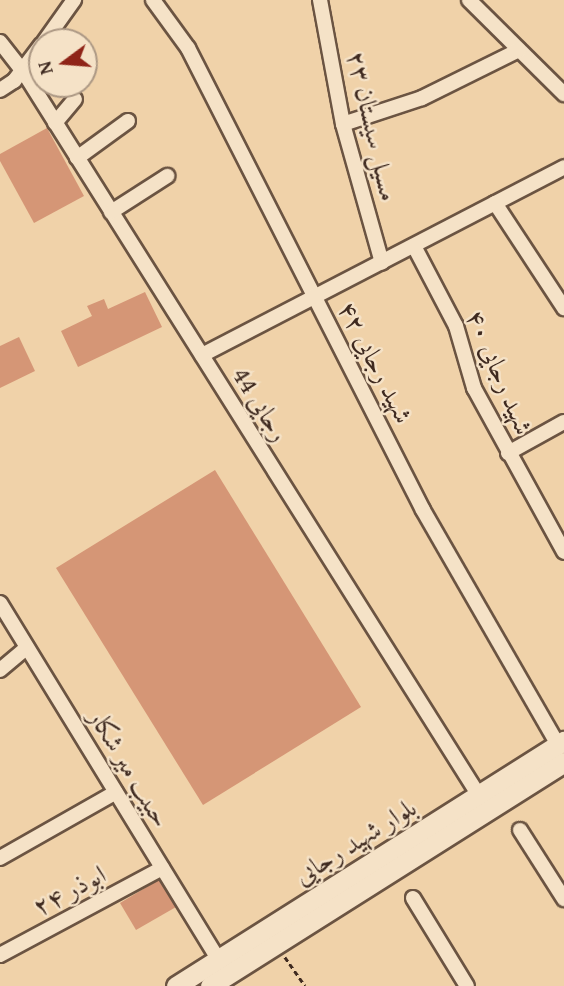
<!DOCTYPE html>
<html>
<head>
<meta charset="utf-8">
<style>
  body { margin:0 }
  #map { position:relative; width:564px; height:986px; overflow:hidden; background:#f0d2a9; font-family:"Gentium Book Plus",Amiri,serif }
  div>[style] { position:absolute }
  [style*='--x'] { left:calc(var(--x)*1px); top:calc(var(--y)*1px); width:calc(var(--w)*1px); rotate:calc(var(--a)*1deg) }
  .building>* { inset:0; background:#d59676 }
  .path>* { height:2.5px; margin-top:-1.25px; transform-origin:0; background:repeating-linear-gradient(90deg,#3f2a20 0 5px,transparent 0 8.5px) }
  .roads { filter:drop-shadow(2px 0 #6b5442) drop-shadow(-2px 0 #6b5442) drop-shadow(0 2px #6b5442) drop-shadow(0 -2px #6b5442) }
  .minor>* { height:14px; margin:-7px; padding:0 7px; transform-origin:7px; border-radius:7px; background:#f5e2c7 }
  .secondary>* { height:19px; margin:-9.5px; padding:0 9.5px; transform-origin:9.5px; border-radius:9.5px; background:#f5e2c7 }
  span { translate:-50% -50%; white-space:nowrap; text-align:center; line-height:1.15; -webkit-text-stroke:5px #f5e2c7; paint-order:stroke }
  .street-label { font-size:26px; color:#3f2a20 }
  .north { position:absolute; left:28px; top:28px; width:70px; height:70px; box-sizing:border-box; background:#f5e2c7; border:2px solid #ac9884; border-radius:50%; rotate:254deg; font-size:19px; font-weight:700; line-height:28px; text-align:center; color:#3f2a20 }
  .north::after { content:''; display:block; margin:auto; width:24px; height:32px; background:#8f2418; clip-path:polygon(50% 0,100% 100%,50% 72%,0 100%) }
</style>
</head>
<body>
<div id="map">
  <div class="building">
    <div style="clip-path:polygon(47px 128px,84px 196px,34px 223px,0 161px,0 154px)"></div>
    <div style="clip-path:polygon(145px 292px,162px 327px,78px 367px,61px 331px,92px 316px,87px 306px,104px 299px,108px 309px)"></div>
    <div style="clip-path:polygon(19px 337px,35px 371px,0 388px,0 346px)"></div>
    <div style="clip-path:polygon(215px 470px,361px 707px,203px 805px,56px 568px)"></div>
    <div style="clip-path:polygon(160px 879px,176px 907px,136px 930px,120px 903px)"></div>
  </div>
  <div class="path">
    <div style="--x:285;--y:957;--w:35;--a:55"></div>
  </div>
  <div class="roads">
    <div class="minor">
      <div style="--x:153;--y:0;--w:59;--a:53.9"></div>
      <div style="--x:188;--y:48;--w:518;--a:63.04"></div>
      <div style="--x:423;--y:510;--w:271;--a:60.1"></div>
      <div style="--x:320;--y:0;--w:126;--a:79.5"></div>
      <div style="--x:343;--y:124;--w:144;--a:74.3"></div>
      <div style="--x:469;--y:0;--w:134;--a:44.7"></div>
      <div style="--x:0;--y:42;--w:37;--a:52"></div>
      <div style="--x:23;--y:71;--w:854;--a:57.82"></div>
      <div style="--x:44;--y:42;--w:52;--a:-54.5"></div>
      <div style="--x:0;--y:90;--w:17;--a:-33"></div>
      <div style="--x:14;--y:81;--w:46;--a:-52.9"></div>
      <div style="--x:55;--y:123;--w:31;--a:-50"></div>
      <div style="--x:343;--y:124;--w:83;--a:-18.2"></div>
      <div style="--x:422;--y:98;--w:108;--a:-26.3"></div>
      <div style="--x:77;--y:158;--w:63;--a:-36"></div>
      <div style="--x:495;--y:203;--w:126;--a:56.7"></div>
      <div style="--x:111;--y:212;--w:67;--a:-32.7"></div>
      <div style="--x:414;--y:246;--w:90;--a:62.3"></div>
      <div style="--x:456;--y:326;--w:65;--a:73.8"></div>
      <div style="--x:474;--y:388;--w:187;--a:61.2"></div>
      <div style="--x:202;--y:355;--w:408;--a:-27.4"></div>
      <div style="--x:508;--y:453;--w:64;--a:-29"></div>
      <div style="--x:0;--y:603;--w:417;--a:58.5"></div>
      <div style="--x:0;--y:670;--w:35;--a:-40"></div>
      <div style="--x:520;--y:830;--w:82;--a:57.5"></div>
      <div style="--x:0;--y:858;--w:133;--a:-29.6"></div>
      <div style="--x:413;--y:898;--w:103;--a:58.5"></div>
      <div style="--x:0;--y:955;--w:184;--a:-28.2"></div>
    </div>
    <div class="secondary">
      <div style="--x:176;--y:986;--w:459;--a:-32.3"></div>
      <div style="--x:210;--y:986;--w:419;--a:-32.3"></div>
    </div>
  </div>
  <div class="street-label">
    <span style="left:373px;top:126px;rotate:77deg">مسیل سیستان ۲۳</span>
    <span style="left:376px;top:362px;rotate:63deg">شهید رجایی ۴۲</span>
    <span style="left:500px;top:372px;rotate:67deg">شهید رجایی ۴۰</span>
    <span style="left:261px;top:404px;rotate:58deg">رجایی 44</span>
    <span style="left:130px;top:768px;rotate:59deg">حبیب میر شکار</span>
    <span style="left:355px;top:841px;rotate:-32deg">بلوار شهید رجایی</span>
    <span style="left:69px;top:890px;rotate:-28deg">ابوذر ۲۴</span>
  </div>
  <div class="north">N</div>
</div>
</body>
</html>
